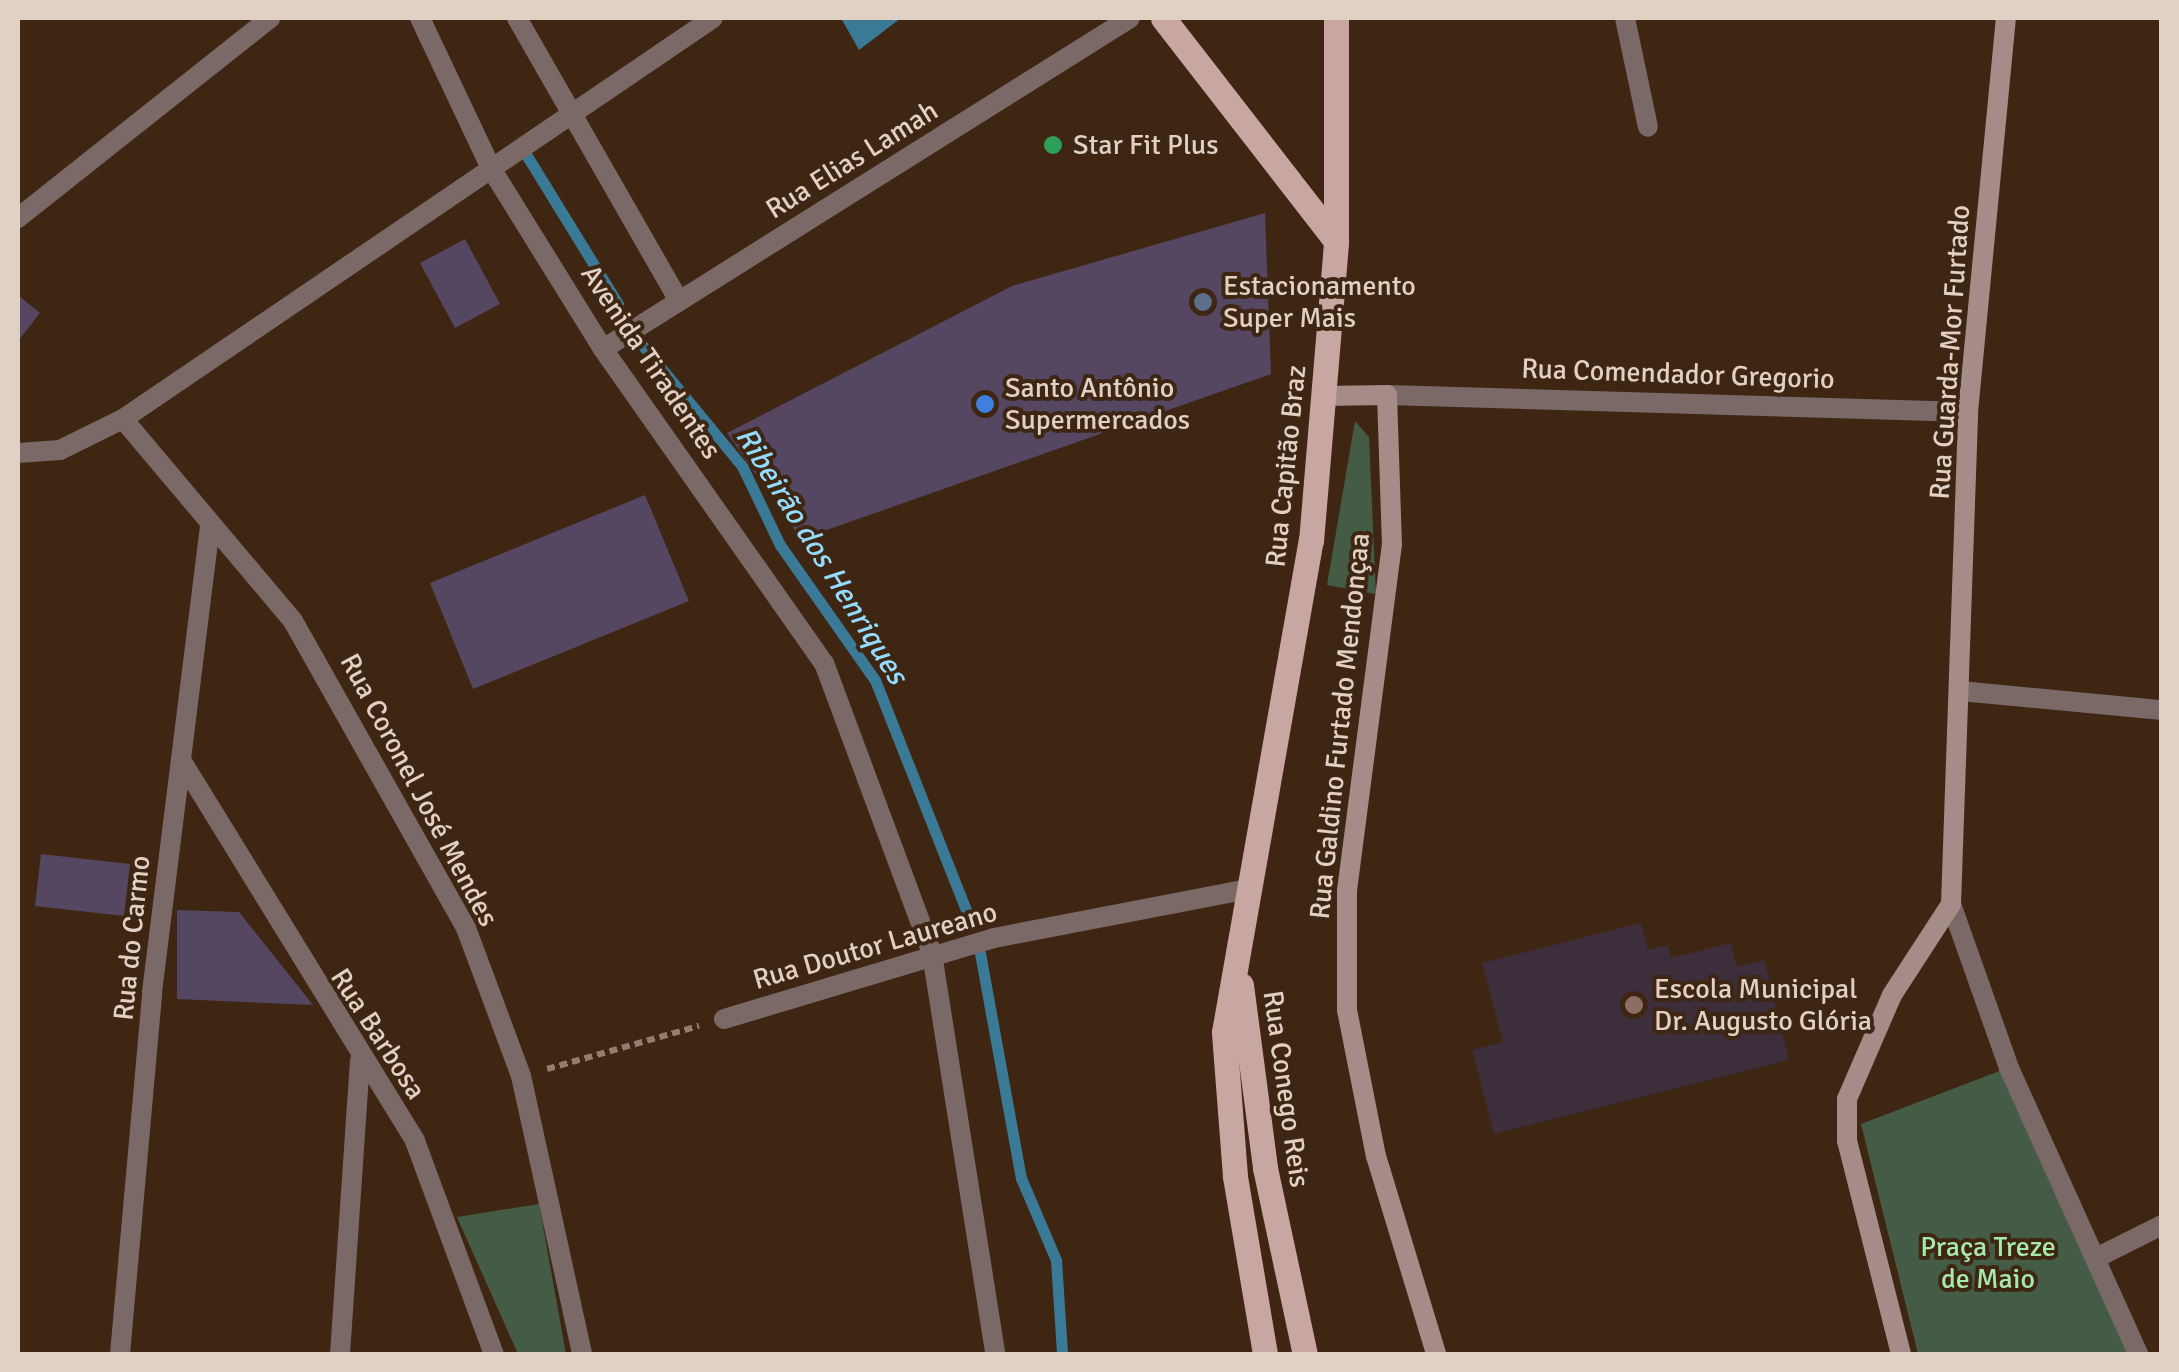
<!DOCTYPE html>
<html>
<head>
<meta charset="utf-8">
<style>
  body { margin:0 }
  #map { position:relative; width:2179px; height:1372px; overflow:hidden; background:#3e2612; font-family:Signika,sans-serif }
  div>[style] { position:absolute }
  [style*='--x'] { left:calc(var(--x)*1px); top:calc(var(--y)*1px); width:calc(var(--w)*1px); rotate:calc(var(--a)*1deg) }
  .education>* { inset:0; background:#3d2e3b }
  .green>* { inset:0; background:#445c45 }
  .water>* { inset:0; background:#3b7a96 }
  .stream>* { height:11px; margin:-5.5px; padding:0 5.5px; transform-origin:5.5px; border-radius:5.5px; background:#3b7a96 }
  .building>* { inset:0; background:#554661 }
  .path>* { height:6px; margin-top:-3px; transform-origin:0; background:repeating-linear-gradient(90deg,#927e6e 0 8px,transparent 0 13px) }
  .street>* { height:20px; margin:-10px; padding:0 10px; transform-origin:10px; border-radius:10px; background:#7a6967 }
  .secondary>* { height:20px; margin:-10px; padding:0 10px; transform-origin:10px; border-radius:10px; background:#a68c88 }
  .primary>* { height:25px; margin:-12.5px; padding:0 12.5px; transform-origin:12.5px; border-radius:12.5px; background:#c8a6a1 }
  .dots>* { width:28px; height:28px; translate:-50% -50%; box-sizing:border-box; border:5px solid #3e2612; border-radius:50% }
  span { translate:-50% -50%; white-space:nowrap; text-align:center; line-height:1.15; -webkit-text-stroke:8px #3e2612; paint-order:stroke }
  .poi-label { font-size:28px; color:#e1d1c5 }
  .left { translate:0 -50%; text-align:left }
  .street-label { font-size:28px; color:#e1d1c5 }
  .park-label { font-size:28px; color:#a6e9ab }
  .water-label { font-size:30px; color:#94dcfe; font-style:italic }
  .frame { position:absolute; inset:0; border:20px solid #e1d1c5; pointer-events:none }
</style>
</head>
<body>
<div id="map">
  <div class="education">
    <div style="clip-path:polygon(1641px 923px,1648px 950px,1668px 945px,1671px 958px,1731px 943px,1737px 967px,1764px 960px,1789px 1060px,1494px 1134px,1472px 1050px,1503px 1042px,1482px 963px)"></div>
  </div>
  <div class="green">
    <div style="clip-path:polygon(1355px 421px,1369px 437px,1376px 594px,1327px 585px)"></div>
    <div style="clip-path:polygon(2002px 1070px,2129px 1354px,1918px 1354px,1861px 1124px)"></div>
    <div style="clip-path:polygon(539px 1204px,566px 1354px,518px 1354px,457px 1217px)"></div>
  </div>
  <div class="water">
    <div style="clip-path:polygon(841px 18px,901px 18px,859px 50px)"></div>
  </div>
  <div class="stream">
    <div style="--x:527;--y:156;--w:174;--a:58.4"></div>
    <div style="--x:643;--y:346;--w:156;--a:50.5"></div>
    <div style="--x:742;--y:466;--w:88;--a:64.3"></div>
    <div style="--x:780;--y:545;--w:165;--a:54.9"></div>
    <div style="--x:875;--y:680;--w:261;--a:68.4"></div>
    <div style="--x:980;--y:953;--w:229;--a:79.7"></div>
    <div style="--x:1021;--y:1178;--w:89;--a:66.9"></div>
    <div style="--x:1056;--y:1260;--w:94;--a:86.3"></div>
  </div>
  <div class="building">
    <div style="clip-path:polygon(1265px 213px,1271px 374px,801px 539px,727px 433px,1012px 286px)"></div>
    <div style="clip-path:polygon(465px 239px,500px 304px,455px 328px,420px 263px)"></div>
    <div style="clip-path:polygon(18px 295px,40px 313px,18px 341px)"></div>
    <div style="clip-path:polygon(645px 495px,689px 601px,473px 689px,430px 583px)"></div>
    <div style="clip-path:polygon(41px 854px,130px 864px,124px 916px,35px 906px)"></div>
    <div style="clip-path:polygon(177px 910px,239px 912px,313px 1005px,177px 999px)"></div>
  </div>
  <div class="path">
    <div style="--x:547;--y:1069;--w:158;--a:-15.8"></div>
  </div>
  <div class="street">
    <div style="--x:420;--y:18;--w:168;--a:64.7"></div>
    <div style="--x:492;--y:170;--w:211;--a:58.2"></div>
    <div style="--x:603;--y:349;--w:384;--a:54.9"></div>
    <div style="--x:824;--y:663;--w:310;--a:69.6"></div>
    <div style="--x:932;--y:954;--w:405;--a:81"></div>
    <div style="--x:517;--y:18;--w:326;--a:60.2"></div>
    <div style="--x:1625;--y:18;--w:111;--a:78.1"></div>
    <div style="--x:18;--y:218;--w:322;--a:-38.4"></div>
    <div style="--x:603;--y:349;--w:622;--a:-32.13"></div>
    <div style="--x:1387;--y:395;--w:581;--a:1.68"></div>
    <div style="--x:123;--y:419;--w:264;--a:49.9"></div>
    <div style="--x:293;--y:621;--w:352;--a:60.6"></div>
    <div style="--x:466;--y:928;--w:158;--a:69.6"></div>
    <div style="--x:521;--y:1076;--w:285;--a:77.6"></div>
    <div style="--x:18;--y:453;--w:42;--a:-4.1"></div>
    <div style="--x:60;--y:450;--w:70;--a:-26.2"></div>
    <div style="--x:123;--y:419;--w:713;--a:-34.2"></div>
    <div style="--x:1960;--y:691;--w:203;--a:5.4"></div>
    <div style="--x:181;--y:760;--w:447;--a:58.4"></div>
    <div style="--x:415;--y:1141;--w:227;--a:69.7"></div>
    <div style="--x:1951;--y:904;--w:174;--a:70.5"></div>
    <div style="--x:2009;--y:1068;--w:314;--a:65.7"></div>
    <div style="--x:724;--y:1019;--w:282;--a:-16.7"></div>
    <div style="--x:994;--y:938;--w:260;--a:-10.9"></div>
    <div style="--x:2096;--y:1258;--w:74;--a:-26.6"></div>
    <div style="--x:120;--y:1354;--w:363;--a:-84.9"></div>
    <div style="--x:152;--y:992;--w:468;--a:-82.9"></div>
    <div style="--x:340;--y:1354;--w:295;--a:-86.1"></div>
  </div>
  <div class="secondary">
    <div style="--x:1324;--y:396;--w:63;--a:-0.9"></div>
    <div style="--x:1387;--y:395;--w:149;--a:88.1"></div>
    <div style="--x:1392;--y:544;--w:349;--a:97.4"></div>
    <div style="--x:1347;--y:890;--w:120;--a:90"></div>
    <div style="--x:1347;--y:1010;--w:149;--a:78.8"></div>
    <div style="--x:1376;--y:1156;--w:207;--a:73.1"></div>
    <div style="--x:1901;--y:1354;--w:220;--a:-104.2"></div>
    <div style="--x:1847;--y:1141;--w:42;--a:-90"></div>
    <div style="--x:1847;--y:1099;--w:113;--a:-66.6"></div>
    <div style="--x:1892;--y:995;--w:108;--a:-57"></div>
    <div style="--x:1951;--y:904;--w:492;--a:-88"></div>
    <div style="--x:1968;--y:412;--w:396;--a:-84.5"></div>
  </div>
  <div class="primary">
    <div style="--x:1163;--y:18;--w:282;--a:52.2"></div>
    <div style="--x:1241;--y:985;--w:185;--a:82.5"></div>
    <div style="--x:1265;--y:1168;--w:190;--a:77.9"></div>
    <div style="--x:1265;--y:1354;--w:181;--a:-99.6"></div>
    <div style="--x:1235;--y:1176;--w:144;--a:-94.4"></div>
    <div style="--x:1224;--y:1032;--w:499;--a:-80"></div>
    <div style="--x:1311;--y:541;--w:301;--a:-85.2"></div>
    <div style="--x:1336;--y:241;--w:223;--a:-90"></div>
  </div>
  <div class="dots">
    <div style="left:1053px;top:145px;background:#2e9e5b"></div>
    <div style="left:1203px;top:302px;background:#5c6f8a"></div>
    <div style="left:985px;top:404px;background:#3f7fe0"></div>
    <div style="left:1634px;top:1005px;background:#8d6e63"></div>
  </div>
  <div class="poi-label">
    <span class="left" style="left:1073px;top:145px">Star Fit Plus</span>
    <span class="left" style="left:1223px;top:302px">Estacionamento<br>Super Mais</span>
    <span class="left" style="left:1005px;top:404px">Santo Antônio<br>Supermercados</span>
    <span class="left" style="left:1654px;top:1005px">Escola Municipal<br>Dr. Augusto Glória</span>
  </div>
  <div class="street-label">
    <span style="left:852px;top:160px;rotate:-32deg">Rua Elias Lamah</span>
    <span style="left:1950px;top:352px;rotate:-86deg">Rua Guarda-Mor Furtado</span>
    <span style="left:651px;top:362px;rotate:56deg">Avenida Tiradentes</span>
    <span style="left:1678px;top:374px;rotate:2deg">Rua Comendador Gregorio</span>
    <span style="left:1286px;top:466px;rotate:-84deg">Rua Capitão Braz</span>
    <span style="left:1340px;top:726px;rotate:-84deg">Rua Galdino Furtado Mendonçaa</span>
    <span style="left:419px;top:790px;rotate:62deg">Rua Coronel José Mendes</span>
    <span style="left:132px;top:938px;rotate:-84deg">Rua do Carmo</span>
    <span style="left:875px;top:946px;rotate:-16deg">Rua Doutor Laureano</span>
    <span style="left:378px;top:1034px;rotate:57deg">Rua Barbosa</span>
    <span style="left:1286px;top:1089px;rotate:82deg">Rua Conego Reis</span>
  </div>
  <div class="park-label">
    <span style="left:1988px;top:1263px">Praça Treze<br>de Maio</span>
  </div>
  <div class="water-label">
    <span style="left:821px;top:556px;rotate:58deg">Ribeirão dos Henriques</span>
  </div>
  <div class="frame"></div>
</div>
</body>
</html>
